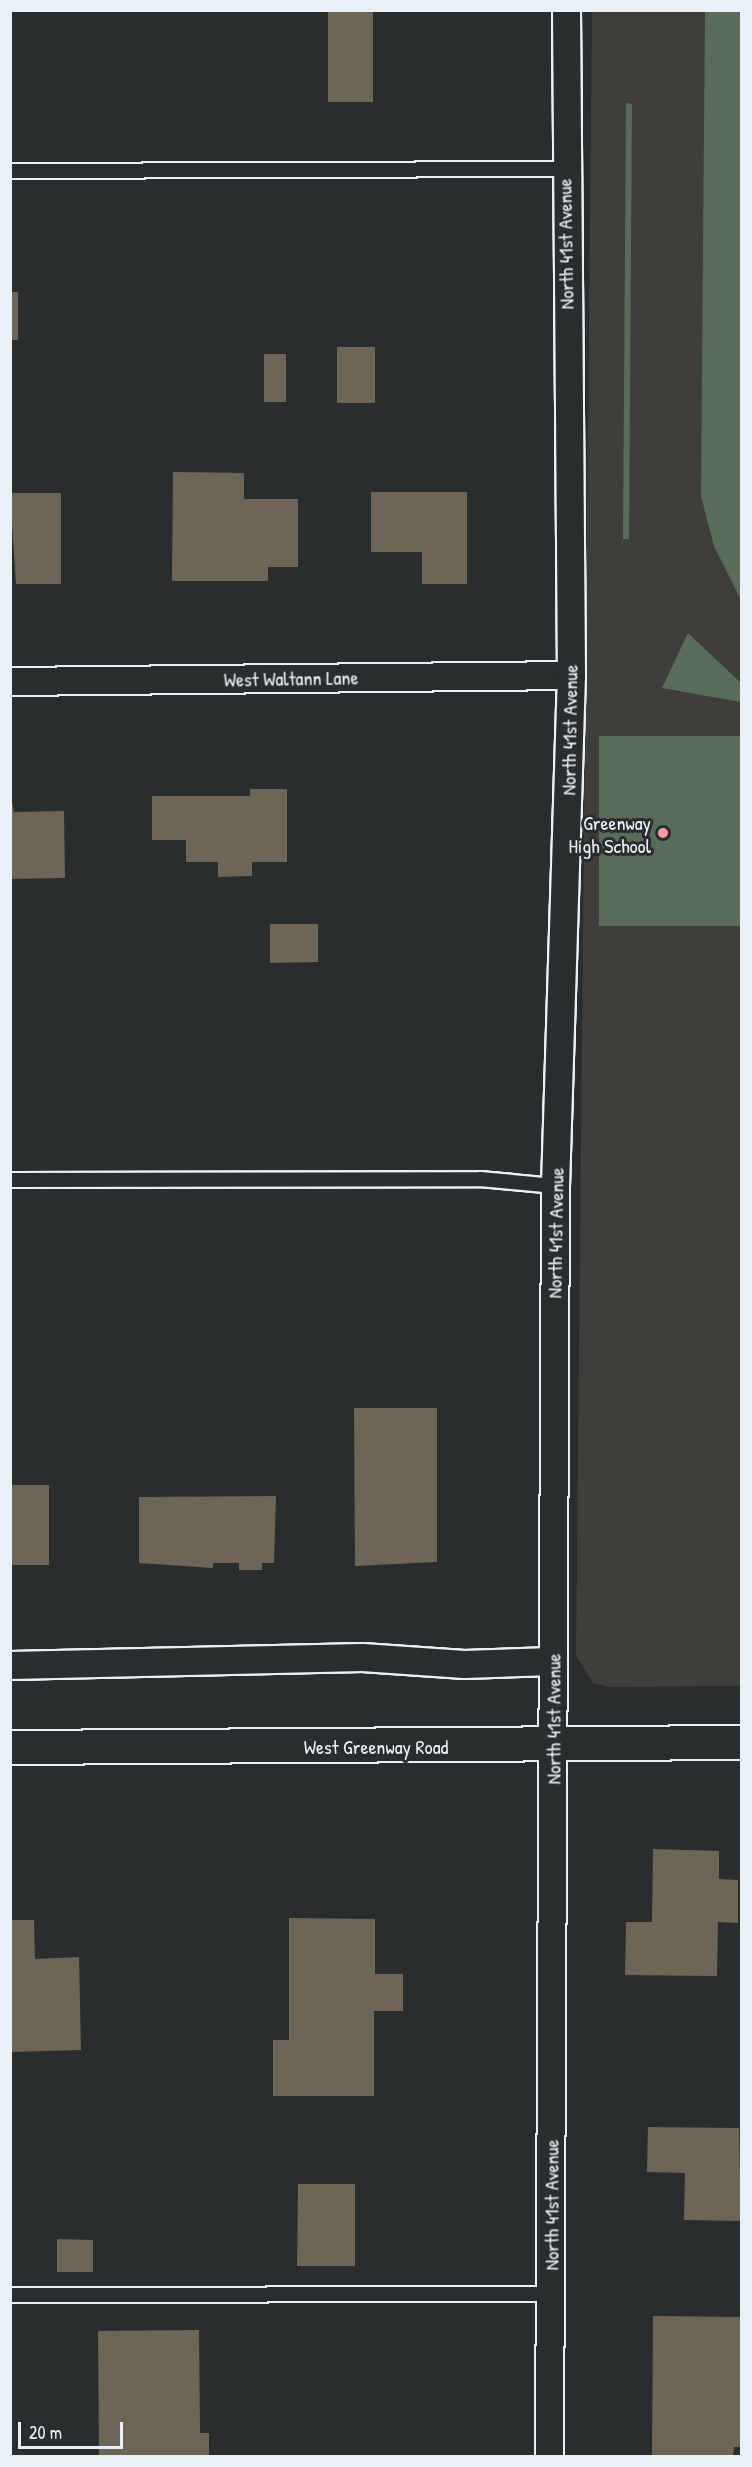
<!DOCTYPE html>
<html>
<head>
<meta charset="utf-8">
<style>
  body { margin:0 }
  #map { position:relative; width:752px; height:2467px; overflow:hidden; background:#2a2d2e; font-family:"Patrick Hand",sans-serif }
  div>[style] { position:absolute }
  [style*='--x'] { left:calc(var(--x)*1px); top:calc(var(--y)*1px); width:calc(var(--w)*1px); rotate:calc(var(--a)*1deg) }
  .built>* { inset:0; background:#3f3e3a }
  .green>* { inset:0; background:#586d59 }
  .building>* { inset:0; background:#6f6556 }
  .roads { filter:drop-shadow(2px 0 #e8f1f8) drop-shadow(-2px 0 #e8f1f8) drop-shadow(0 2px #e8f1f8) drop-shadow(0 -2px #e8f1f8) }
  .service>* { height:14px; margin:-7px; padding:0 7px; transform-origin:7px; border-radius:7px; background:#2a2d2e }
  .minor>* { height:27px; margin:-13.5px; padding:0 13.5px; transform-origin:13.5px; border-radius:13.5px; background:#2a2d2e }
  .secondary>* { height:33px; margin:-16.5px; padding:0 16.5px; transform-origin:16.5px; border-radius:16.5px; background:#2a2d2e }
  .dots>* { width:16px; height:16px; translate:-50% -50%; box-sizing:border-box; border:3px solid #2a2d2e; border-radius:50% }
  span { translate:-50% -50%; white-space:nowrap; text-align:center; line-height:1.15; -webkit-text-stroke:6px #2a2d2e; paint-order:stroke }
  .street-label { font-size:20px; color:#e8f1f8 }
  .poi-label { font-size:20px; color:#e8f1f8 }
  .right { translate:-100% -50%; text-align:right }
  .frame { position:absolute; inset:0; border:12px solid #e8f1f8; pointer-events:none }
  .scale { position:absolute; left:18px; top:2422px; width:105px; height:27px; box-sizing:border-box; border:3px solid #e8f1f8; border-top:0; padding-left:8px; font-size:18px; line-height:21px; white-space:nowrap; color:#e8f1f8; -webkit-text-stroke:4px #2a2d2e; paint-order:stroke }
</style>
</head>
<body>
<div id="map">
  <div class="built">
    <div style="clip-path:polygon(592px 11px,741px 11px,741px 1686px,609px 1687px,593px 1683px,576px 1656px)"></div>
  </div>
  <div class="green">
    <div style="clip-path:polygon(705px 11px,741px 11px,741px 600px,714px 546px,701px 496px)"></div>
    <div style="clip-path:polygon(626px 103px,632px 104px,629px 539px,623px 539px)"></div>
    <div style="clip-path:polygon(688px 633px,741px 683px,741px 702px,662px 688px)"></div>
    <div style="clip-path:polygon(599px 736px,741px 736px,741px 926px,599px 926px)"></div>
  </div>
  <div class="building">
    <div style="clip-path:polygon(328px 10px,373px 10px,373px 102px,328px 102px)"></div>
    <div style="clip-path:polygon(10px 292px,18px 292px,18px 340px,10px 340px)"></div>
    <div style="clip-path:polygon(337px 347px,375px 347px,375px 403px,337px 403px)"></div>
    <div style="clip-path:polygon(264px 354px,286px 354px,286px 402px,264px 402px)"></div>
    <div style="clip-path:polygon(173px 472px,244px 473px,244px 499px,298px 499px,298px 567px,268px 567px,268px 581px,172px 581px)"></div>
    <div style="clip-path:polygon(371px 492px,467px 492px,467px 584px,422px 584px,422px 552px,371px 552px)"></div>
    <div style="clip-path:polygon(10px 493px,61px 493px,61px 584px,16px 584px)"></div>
    <div style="clip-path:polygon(250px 789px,287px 789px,287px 862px,252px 862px,252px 876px,218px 877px,218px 862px,186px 862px,186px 840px,152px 840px,152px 796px,250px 796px)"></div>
    <div style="clip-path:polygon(10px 790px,14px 812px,64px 811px,65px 878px,10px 879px)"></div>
    <div style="clip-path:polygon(270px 924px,318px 924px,318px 962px,270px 963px)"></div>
    <div style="clip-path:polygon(354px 1408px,437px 1408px,437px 1562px,355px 1566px)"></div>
    <div style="clip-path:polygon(10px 1485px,49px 1485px,49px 1565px,10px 1565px)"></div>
    <div style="clip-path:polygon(276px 1496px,274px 1563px,262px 1563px,262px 1570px,239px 1570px,239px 1563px,213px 1563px,213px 1568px,139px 1563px,139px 1497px)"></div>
    <div style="clip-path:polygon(653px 1849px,719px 1851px,719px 1879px,738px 1880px,738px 1923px,718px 1922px,717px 1976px,625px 1975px,626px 1922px,652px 1922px)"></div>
    <div style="clip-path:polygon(289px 1918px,375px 1919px,375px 1974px,403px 1974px,403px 2011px,374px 2011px,374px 2096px,273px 2096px,273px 2040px,289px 2040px)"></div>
    <div style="clip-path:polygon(10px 1920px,34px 1920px,35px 1959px,79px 1957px,81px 2050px,10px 2052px)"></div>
    <div style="clip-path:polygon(648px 2127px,739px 2128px,741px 2221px,684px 2220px,685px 2173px,647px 2172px)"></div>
    <div style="clip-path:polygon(298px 2184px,355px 2184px,355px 2266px,297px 2266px)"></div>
    <div style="clip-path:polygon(57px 2239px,93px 2240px,93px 2272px,57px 2272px)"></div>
    <div style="clip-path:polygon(653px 2316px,742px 2317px,742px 2447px,734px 2447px,733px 2456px,652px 2456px)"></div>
    <div style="clip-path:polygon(199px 2330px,200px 2433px,209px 2433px,209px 2456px,99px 2456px,98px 2331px)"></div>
  </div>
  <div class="roads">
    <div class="service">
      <div style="--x:10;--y:171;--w:554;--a:-0.21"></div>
      <div style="--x:10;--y:1180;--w:470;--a:-0.1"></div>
      <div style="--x:480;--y:1179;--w:75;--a:5.3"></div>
      <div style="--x:10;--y:2295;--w:540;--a:-0.11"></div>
    </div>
    <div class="minor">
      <div style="--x:10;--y:681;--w:561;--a:-0.61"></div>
      <div style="--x:10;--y:1665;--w:352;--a:-1.3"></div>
      <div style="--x:362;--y:1657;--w:102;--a:3.9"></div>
      <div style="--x:464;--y:1664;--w:88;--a:-2"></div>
      <div style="--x:549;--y:2456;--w:1270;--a:-89.73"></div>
      <div style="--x:555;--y:1186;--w:511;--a:-88.21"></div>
      <div style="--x:571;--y:675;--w:665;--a:-90.43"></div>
    </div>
    <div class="secondary">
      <div style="--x:10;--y:1747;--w:732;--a:-0.39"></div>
    </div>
  </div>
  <div class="dots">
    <div style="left:663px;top:833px;background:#ff9aa2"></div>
  </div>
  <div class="street-label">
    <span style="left:565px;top:244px;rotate:-91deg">North 41st Avenue</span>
    <span style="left:291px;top:678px;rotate:-1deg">West Waltann Lane</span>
    <span style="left:569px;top:730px;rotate:-89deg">North 41st Avenue</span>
    <span style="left:555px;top:1233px;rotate:-89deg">North 41st Avenue</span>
    <span style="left:553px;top:1719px;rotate:-90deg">North 41st Avenue</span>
    <span style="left:376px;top:1746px">West Greenway Road</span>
    <span style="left:551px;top:2205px;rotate:-90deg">North 41st Avenue</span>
  </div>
  <div class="poi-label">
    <span class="right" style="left:651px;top:834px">Greenway<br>High School</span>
  </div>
  <div class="frame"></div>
  <div class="scale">20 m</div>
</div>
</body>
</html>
